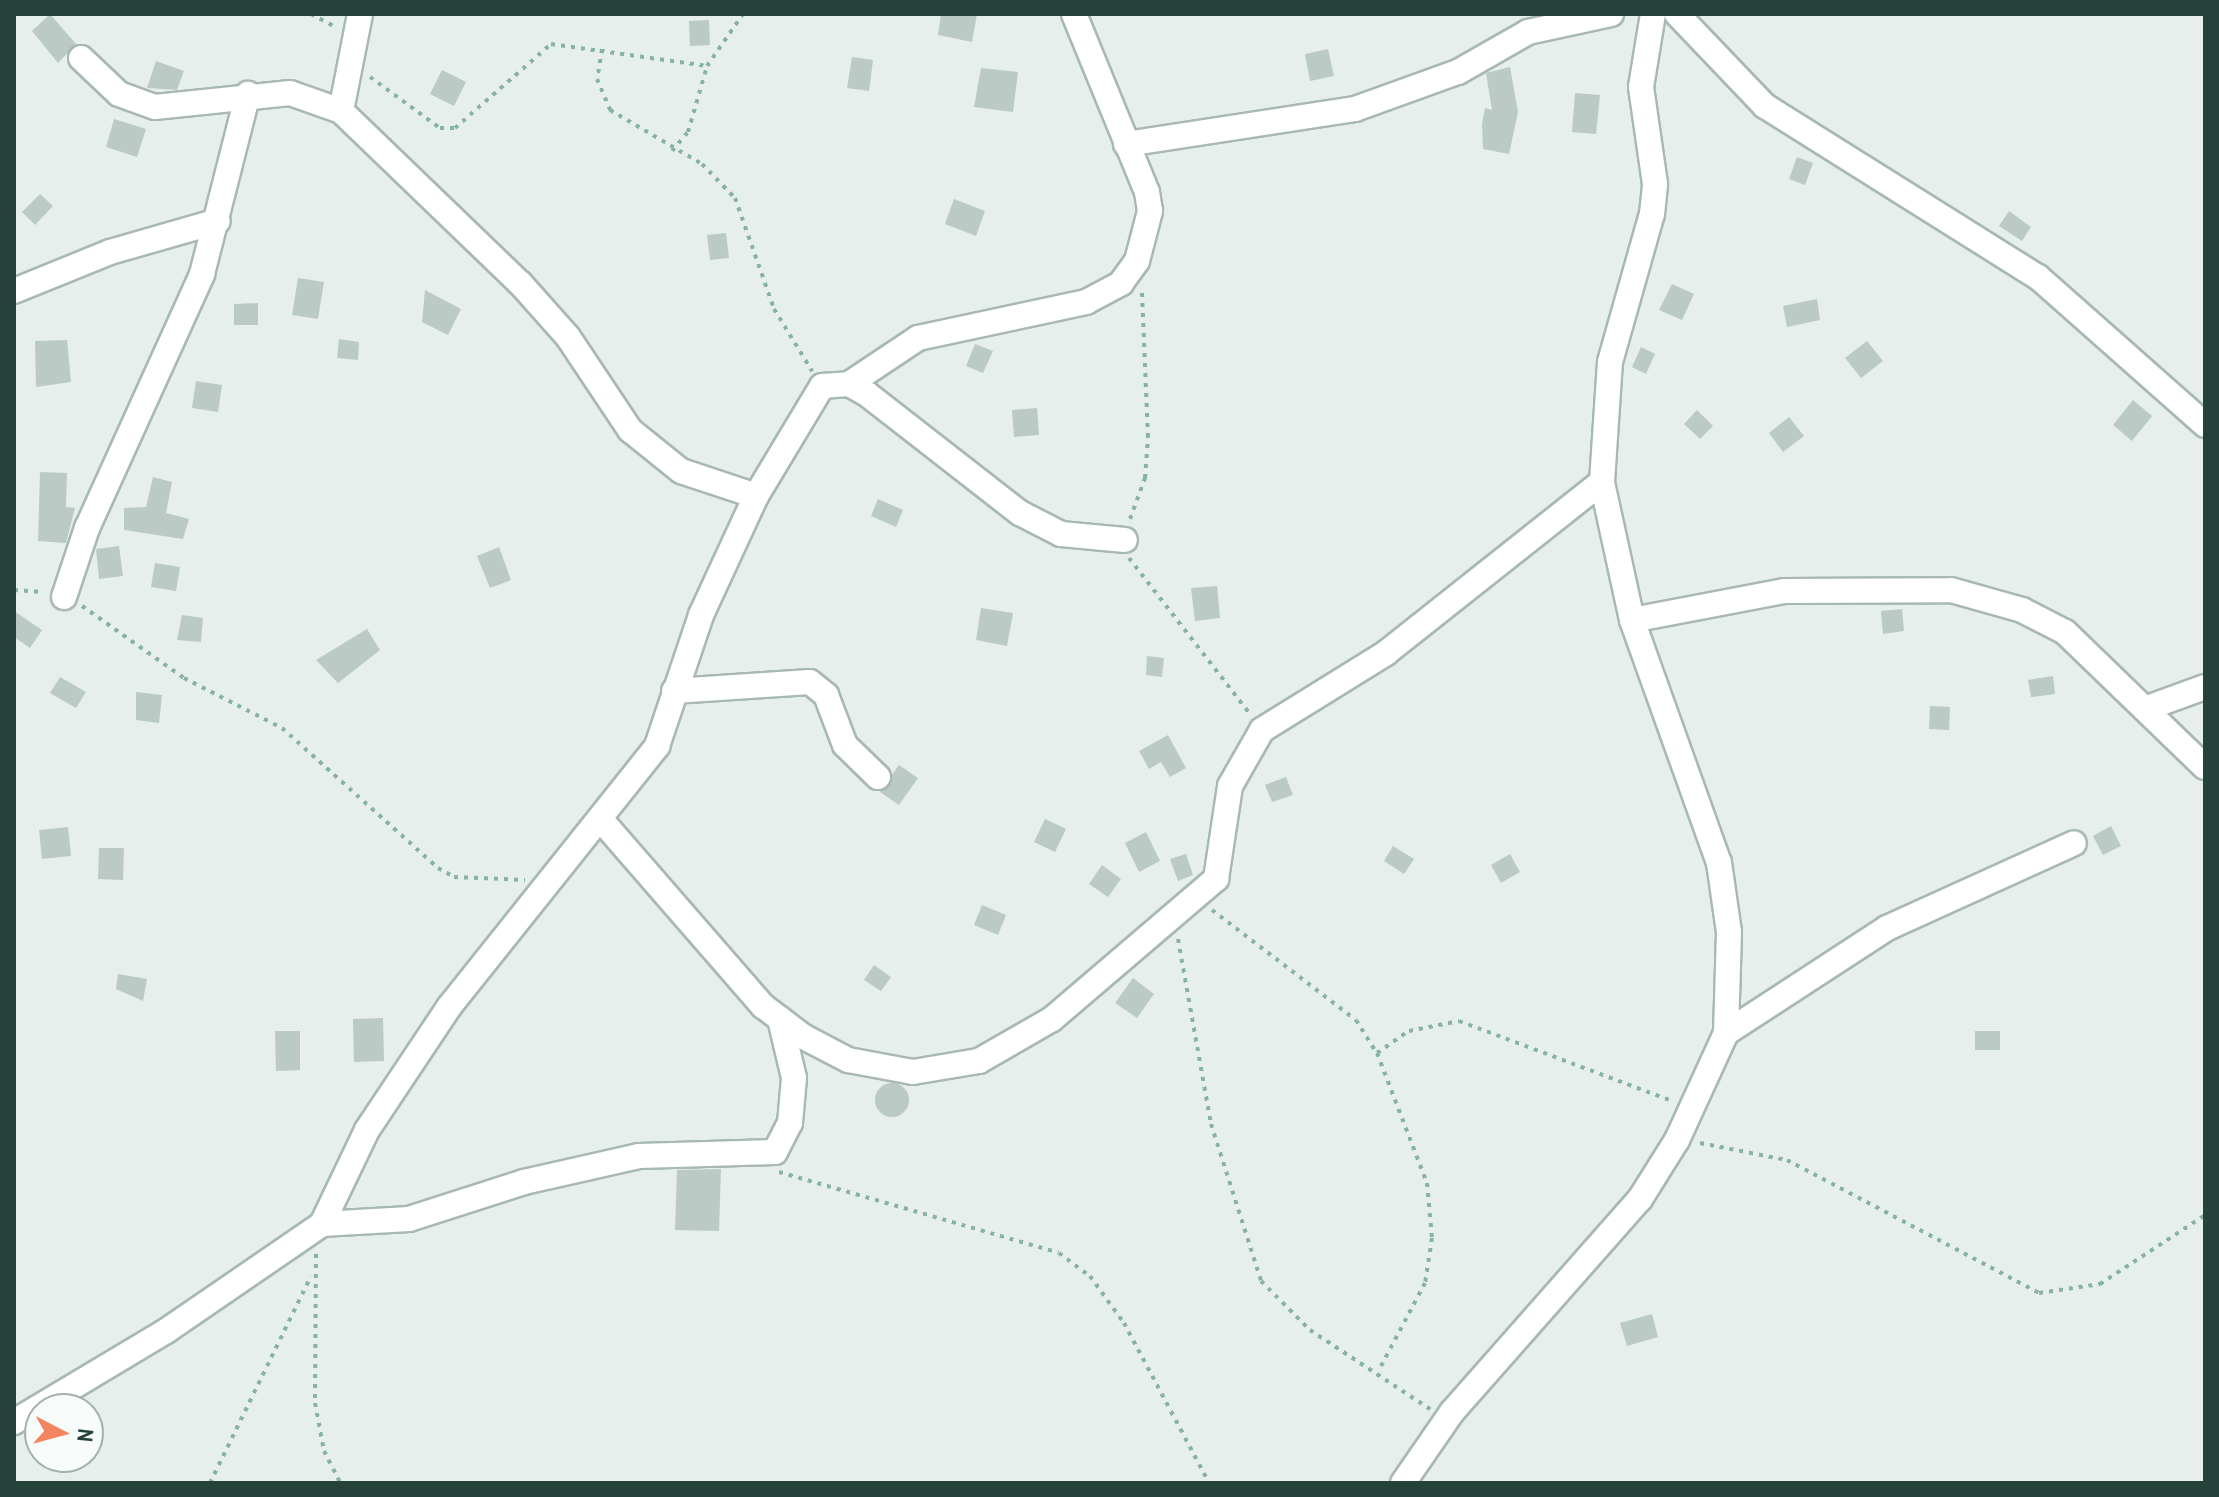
<!DOCTYPE html>
<html>
<head>
<meta charset="utf-8">
<style>
  body { margin:0 }
  #map { position:relative; width:2219px; height:1497px; overflow:hidden; background:#e6efeb; font-family:"Archivo Narrow",sans-serif }
  div>[style] { position:absolute }
  [style*='--x'] { left:calc(var(--x)*1px); top:calc(var(--y)*1px); width:calc(var(--w)*1px); rotate:calc(var(--a)*1deg) }
  .building>* { inset:0; background:#bbcac4 }
  .round { border-radius:50% }
  .path>* { height:4px; margin-top:-2px; transform-origin:0; background:repeating-linear-gradient(90deg,#86b3a5 0 4px,transparent 0 10px) }
  .roads { filter:drop-shadow(2px 0 #a8b8b2) drop-shadow(-2px 0 #a8b8b2) drop-shadow(0 2px #a8b8b2) drop-shadow(0 -2px #a8b8b2) }
  .minor>* { height:24px; margin:-12px; padding:0 12px; transform-origin:12px; border-radius:12px; background:#fff }
  span { translate:-50% -50%; white-space:nowrap; text-align:center; line-height:1.15; -webkit-text-stroke:6px #f7fbf9; paint-order:stroke }
  .frame { position:absolute; inset:0; border:16px solid #24423a; pointer-events:none }
  .north { position:absolute; left:24px; top:1393px; width:80px; height:80px; box-sizing:border-box; background:#f7fbf9; border:2px solid #a3b1ad; border-radius:50%; rotate:96deg; font-size:22px; font-weight:700; line-height:32px; text-align:center; color:#24423a }
  .north::after { content:''; display:block; margin:auto; width:28px; height:36px; background:#f4845f; clip-path:polygon(50% 0,100% 100%,50% 72%,0 100%) }
</style>
</head>
<body>
<div id="map">
  <div class="building">
    <div style="clip-path:polygon(50px 14px,76px 44px,58px 63px,32px 31px)"></div>
    <div style="clip-path:polygon(941px 14px,977px 14px,972px 42px,938px 35px)"></div>
    <div style="clip-path:polygon(709px 20px,710px 45px,690px 46px,689px 21px)"></div>
    <div style="clip-path:polygon(1328px 49px,1334px 76px,1310px 81px,1305px 54px)"></div>
    <div style="clip-path:polygon(852px 57px,873px 60px,869px 91px,847px 88px)"></div>
    <div style="clip-path:polygon(156px 61px,184px 71px,177px 90px,147px 88px)"></div>
    <div style="clip-path:polygon(1510px 67px,1518px 112px,1509px 154px,1483px 149px,1482px 124px,1485px 108px,1492px 110px,1486px 73px)"></div>
    <div style="clip-path:polygon(981px 68px,1018px 72px,1013px 112px,974px 107px)"></div>
    <div style="clip-path:polygon(442px 70px,466px 82px,454px 106px,430px 94px)"></div>
    <div style="clip-path:polygon(1575px 93px,1600px 95px,1596px 134px,1572px 132px)"></div>
    <div style="clip-path:polygon(114px 119px,146px 129px,137px 157px,106px 147px)"></div>
    <div style="clip-path:polygon(1797px 157px,1813px 163px,1805px 185px,1789px 179px)"></div>
    <div style="clip-path:polygon(40px 194px,53px 206px,35px 225px,22px 212px)"></div>
    <div style="clip-path:polygon(954px 199px,985px 211px,976px 236px,945px 224px)"></div>
    <div style="clip-path:polygon(2009px 211px,2031px 227px,2022px 241px,1999px 226px)"></div>
    <div style="clip-path:polygon(726px 233px,729px 258px,710px 260px,707px 235px)"></div>
    <div style="clip-path:polygon(298px 278px,324px 282px,318px 319px,292px 315px)"></div>
    <div style="clip-path:polygon(1672px 284px,1694px 294px,1682px 320px,1659px 310px)"></div>
    <div style="clip-path:polygon(425px 290px,461px 309px,448px 335px,422px 322px)"></div>
    <div style="clip-path:polygon(1817px 299px,1820px 320px,1787px 327px,1783px 306px)"></div>
    <div style="clip-path:polygon(258px 303px,258px 325px,234px 325px,234px 304px)"></div>
    <div style="clip-path:polygon(339px 339px,359px 342px,358px 360px,337px 358px)"></div>
    <div style="clip-path:polygon(67px 340px,71px 382px,36px 387px,35px 341px)"></div>
    <div style="clip-path:polygon(1867px 341px,1883px 361px,1861px 378px,1845px 358px)"></div>
    <div style="clip-path:polygon(975px 344px,993px 351px,983px 373px,966px 366px)"></div>
    <div style="clip-path:polygon(1641px 347px,1655px 354px,1646px 374px,1632px 367px)"></div>
    <div style="clip-path:polygon(196px 381px,222px 385px,218px 412px,192px 408px)"></div>
    <div style="clip-path:polygon(2133px 400px,2152px 416px,2132px 441px,2113px 425px)"></div>
    <div style="clip-path:polygon(1037px 408px,1039px 435px,1014px 437px,1012px 410px)"></div>
    <div style="clip-path:polygon(1697px 410px,1713px 426px,1700px 439px,1684px 424px)"></div>
    <div style="clip-path:polygon(1789px 417px,1804px 436px,1783px 452px,1769px 433px)"></div>
    <div style="clip-path:polygon(40px 472px,67px 473px,66px 507px,75px 508px,66px 543px,38px 541px)"></div>
    <div style="clip-path:polygon(153px 477px,172px 482px,166px 513px,189px 519px,183px 539px,124px 530px,124px 508px,146px 507px)"></div>
    <div style="clip-path:polygon(878px 499px,903px 510px,896px 527px,871px 516px)"></div>
    <div style="clip-path:polygon(119px 546px,123px 576px,99px 579px,96px 549px)"></div>
    <div style="clip-path:polygon(499px 547px,511px 580px,490px 588px,477px 556px)"></div>
    <div style="clip-path:polygon(155px 563px,180px 567px,176px 591px,151px 587px)"></div>
    <div style="clip-path:polygon(1217px 586px,1220px 618px,1195px 621px,1191px 588px)"></div>
    <div style="clip-path:polygon(981px 608px,1013px 613px,1007px 646px,976px 640px)"></div>
    <div style="clip-path:polygon(1902px 609px,1904px 631px,1883px 634px,1881px 611px)"></div>
    <div style="clip-path:polygon(14px 611px,42px 630px,30px 648px,14px 637px)"></div>
    <div style="clip-path:polygon(182px 615px,203px 618px,201px 642px,177px 640px)"></div>
    <div style="clip-path:polygon(367px 629px,380px 650px,338px 683px,316px 660px)"></div>
    <div style="clip-path:polygon(1147px 656px,1164px 658px,1162px 677px,1146px 675px)"></div>
    <div style="clip-path:polygon(2053px 676px,2055px 694px,2031px 697px,2028px 680px)"></div>
    <div style="clip-path:polygon(60px 677px,86px 692px,76px 708px,50px 693px)"></div>
    <div style="clip-path:polygon(136px 692px,162px 695px,159px 723px,136px 720px)"></div>
    <div style="clip-path:polygon(1930px 706px,1950px 707px,1949px 730px,1929px 729px)"></div>
    <div style="clip-path:polygon(1168px 735px,1186px 768px,1170px 777px,1161px 762px,1149px 769px,1139px 751px)"></div>
    <div style="clip-path:polygon(899px 765px,918px 778px,899px 805px,880px 792px)"></div>
    <div style="clip-path:polygon(1286px 777px,1293px 795px,1272px 802px,1265px 785px)"></div>
    <div style="clip-path:polygon(1045px 819px,1066px 829px,1055px 852px,1034px 842px)"></div>
    <div style="clip-path:polygon(2111px 826px,2121px 846px,2103px 855px,2093px 836px)"></div>
    <div style="clip-path:polygon(68px 827px,71px 856px,42px 859px,39px 830px)"></div>
    <div style="clip-path:polygon(1146px 832px,1160px 861px,1139px 872px,1125px 843px)"></div>
    <div style="clip-path:polygon(1393px 846px,1414px 859px,1404px 874px,1384px 861px)"></div>
    <div style="clip-path:polygon(99px 848px,124px 848px,123px 880px,98px 879px)"></div>
    <div style="clip-path:polygon(1186px 854px,1193px 875px,1178px 881px,1170px 859px)"></div>
    <div style="clip-path:polygon(1510px 854px,1520px 872px,1501px 883px,1491px 865px)"></div>
    <div style="clip-path:polygon(1102px 865px,1121px 879px,1108px 897px,1089px 884px)"></div>
    <div style="clip-path:polygon(982px 905px,1006px 915px,998px 935px,974px 925px)"></div>
    <div style="clip-path:polygon(874px 965px,891px 977px,881px 991px,864px 980px)"></div>
    <div style="clip-path:polygon(118px 974px,147px 979px,143px 1001px,116px 989px)"></div>
    <div style="clip-path:polygon(1133px 978px,1154px 994px,1137px 1018px,1115px 1003px)"></div>
    <div style="clip-path:polygon(383px 1018px,384px 1061px,354px 1062px,353px 1019px)"></div>
    <div style="clip-path:polygon(275px 1031px,300px 1031px,300px 1070px,276px 1071px)"></div>
    <div style="clip-path:polygon(1975px 1031px,2000px 1031px,2000px 1050px,1975px 1050px)"></div>
    <div class="round" style="left:875px;top:1083px;width:34px;height:34px"></div>
    <div style="clip-path:polygon(721px 1169px,719px 1231px,675px 1230px,677px 1170px)"></div>
    <div style="clip-path:polygon(1652px 1314px,1658px 1337px,1627px 1346px,1620px 1323px)"></div>
  </div>
  <div class="path">
    <div style="--x:311;--y:14;--w:27;--a:28"></div>
    <div style="--x:602;--y:49;--w:30;--a:99"></div>
    <div style="--x:597;--y:79;--w:34;--a:67"></div>
    <div style="--x:610;--y:110;--w:107;--a:30.4"></div>
    <div style="--x:702;--y:164;--w:47;--a:45.9"></div>
    <div style="--x:735;--y:198;--w:118;--a:70.6"></div>
    <div style="--x:774;--y:309;--w:73;--a:58.5"></div>
    <div style="--x:370;--y:77;--w:87;--a:36.1"></div>
    <div style="--x:440;--y:128;--w:15;--a:0"></div>
    <div style="--x:455;--y:128;--w:128;--a:-41.2"></div>
    <div style="--x:551;--y:44;--w:158;--a:8"></div>
    <div style="--x:672;--y:151;--w:25;--a:-50"></div>
    <div style="--x:688;--y:132;--w:69;--a:-73.9"></div>
    <div style="--x:707;--y:66;--w:63;--a:-55.3"></div>
    <div style="--x:1130;--y:519;--w:44;--a:-69.9"></div>
    <div style="--x:1145;--y:478;--w:41;--a:-85.8"></div>
    <div style="--x:1148;--y:437;--w:146;--a:-92.4"></div>
    <div style="--x:1129;--y:558;--w:199;--a:52.2"></div>
    <div style="--x:14;--y:590;--w:29;--a:4"></div>
    <div style="--x:82;--y:606;--w:125;--a:35.2"></div>
    <div style="--x:184;--y:678;--w:110;--a:27"></div>
    <div style="--x:282;--y:728;--w:210;--a:41.9"></div>
    <div style="--x:438;--y:868;--w:18;--a:29"></div>
    <div style="--x:454;--y:877;--w:71;--a:2.4"></div>
    <div style="--x:1212;--y:910;--w:181;--a:37.4"></div>
    <div style="--x:1356;--y:1020;--w:39;--a:58"></div>
    <div style="--x:1377;--y:1053;--w:139;--a:69"></div>
    <div style="--x:1427;--y:1183;--w:55;--a:84.8"></div>
    <div style="--x:1432;--y:1238;--w:46;--a:98.8"></div>
    <div style="--x:1425;--y:1283;--w:98;--a:117.9"></div>
    <div style="--x:1178;--y:939;--w:188;--a:79.9"></div>
    <div style="--x:1211;--y:1124;--w:165;--a:72.3"></div>
    <div style="--x:1261;--y:1281;--w:69;--a:45"></div>
    <div style="--x:1310;--y:1330;--w:144;--a:33.4"></div>
    <div style="--x:1377;--y:1053;--w:39;--a:-35"></div>
    <div style="--x:1409;--y:1031;--w:51;--a:-11.3"></div>
    <div style="--x:1459;--y:1021;--w:228;--a:20.6"></div>
    <div style="--x:1700;--y:1143;--w:89;--a:11.1"></div>
    <div style="--x:1787;--y:1160;--w:285;--a:27.8"></div>
    <div style="--x:2039;--y:1293;--w:62;--a:-8.4"></div>
    <div style="--x:2100;--y:1284;--w:126;--a:-33.3"></div>
    <div style="--x:779;--y:1172;--w:291;--a:16.1"></div>
    <div style="--x:1059;--y:1253;--w:39;--a:37"></div>
    <div style="--x:1090;--y:1276;--w:58;--a:54.1"></div>
    <div style="--x:1124;--y:1323;--w:181;--a:62"></div>
    <div style="--x:316;--y:1254;--w:149;--a:90.4"></div>
    <div style="--x:315;--y:1403;--w:49;--a:79.4"></div>
    <div style="--x:324;--y:1451;--w:36;--a:63"></div>
    <div style="--x:210;--y:1483;--w:230;--a:-64"></div>
  </div>
  <div class="roads">
    <div class="minor">
      <div style="--x:1677;--y:14;--w:127;--a:46.3"></div>
      <div style="--x:1765;--y:106;--w:322;--a:32.1"></div>
      <div style="--x:2038;--y:277;--w:223;--a:41.5"></div>
      <div style="--x:81;--y:58;--w:52;--a:43.5"></div>
      <div style="--x:119;--y:94;--w:38;--a:20"></div>
      <div style="--x:155;--y:107;--w:136;--a:-5.9"></div>
      <div style="--x:290;--y:93;--w:54;--a:19.4"></div>
      <div style="--x:341;--y:111;--w:248;--a:43.9"></div>
      <div style="--x:520;--y:283;--w:72;--a:48.4"></div>
      <div style="--x:568;--y:337;--w:112;--a:56.3"></div>
      <div style="--x:630;--y:430;--w:65;--a:38.8"></div>
      <div style="--x:681;--y:471;--w:79;--a:18.4"></div>
      <div style="--x:341;--y:111;--w:99;--a:-78.9"></div>
      <div style="--x:1126;--y:144;--w:232;--a:-8.7"></div>
      <div style="--x:1355;--y:109;--w:109;--a:-19.8"></div>
      <div style="--x:1458;--y:72;--w:81;--a:-29.7"></div>
      <div style="--x:1528;--y:32;--w:85;--a:-12.2"></div>
      <div style="--x:14;--y:291;--w:104;--a:-22.1"></div>
      <div style="--x:110;--y:252;--w:112;--a:-16"></div>
      <div style="--x:849;--y:384;--w:83;--a:-33.7"></div>
      <div style="--x:918;--y:338;--w:172;--a:-12.1"></div>
      <div style="--x:1086;--y:302;--w:40;--a:-28"></div>
      <div style="--x:1121;--y:283;--w:27;--a:-54"></div>
      <div style="--x:1137;--y:261;--w:52;--a:-75.4"></div>
      <div style="--x:1150;--y:211;--w:19;--a:-99"></div>
      <div style="--x:1147;--y:192;--w:192;--a:-112.3"></div>
      <div style="--x:64;--y:597;--w:73;--a:-71.6"></div>
      <div style="--x:87;--y:528;--w:279;--a:-65.6"></div>
      <div style="--x:202;--y:274;--w:186;--a:-75.7"></div>
      <div style="--x:1632;--y:620;--w:155;--a:-10.8"></div>
      <div style="--x:1784;--y:591;--w:167;--a:-0.3"></div>
      <div style="--x:1951;--y:590;--w:74;--a:15.7"></div>
      <div style="--x:2022;--y:610;--w:48;--a:27.1"></div>
      <div style="--x:2065;--y:632;--w:194;--a:44"></div>
      <div style="--x:674;--y:691;--w:136;--a:-3.8"></div>
      <div style="--x:810;--y:682;--w:21;--a:39"></div>
      <div style="--x:826;--y:695;--w:53;--a:69.2"></div>
      <div style="--x:845;--y:745;--w:46;--a:44.1"></div>
      <div style="--x:2150;--y:707;--w:59;--a:-20"></div>
      <div style="--x:602;--y:821;--w:245;--a:49"></div>
      <div style="--x:763;--y:1006;--w:51;--a:37.1"></div>
      <div style="--x:804;--y:1037;--w:50;--a:27.6"></div>
      <div style="--x:848;--y:1060;--w:66;--a:10.5"></div>
      <div style="--x:913;--y:1072;--w:67;--a:-9.5"></div>
      <div style="--x:979;--y:1061;--w:84;--a:-29.9"></div>
      <div style="--x:1052;--y:1019;--w:216;--a:-40.5"></div>
      <div style="--x:1216;--y:879;--w:94;--a:-81.4"></div>
      <div style="--x:1230;--y:786;--w:64;--a:-60.3"></div>
      <div style="--x:1262;--y:730;--w:146;--a:-31.8"></div>
      <div style="--x:1386;--y:653;--w:275;--a:-38.4"></div>
      <div style="--x:1726;--y:1033;--w:192;--a:-33.1"></div>
      <div style="--x:1887;--y:928;--w:205;--a:-24.4"></div>
      <div style="--x:322;--y:1224;--w:87;--a:-3.3"></div>
      <div style="--x:409;--y:1219;--w:121;--a:-17.8"></div>
      <div style="--x:524;--y:1182;--w:118;--a:-12.7"></div>
      <div style="--x:639;--y:1156;--w:136;--a:-1.7"></div>
      <div style="--x:775;--y:1152;--w:33;--a:-63"></div>
      <div style="--x:790;--y:1123;--w:45;--a:-84.9"></div>
      <div style="--x:794;--y:1078;--w:61;--a:-103.3"></div>
      <div style="--x:14;--y:1422;--w:177;--a:-30.9"></div>
      <div style="--x:166;--y:1331;--w:189;--a:-34.4"></div>
      <div style="--x:322;--y:1224;--w:104;--a:-64.4"></div>
      <div style="--x:367;--y:1130;--w:148;--a:-56.3"></div>
      <div style="--x:449;--y:1007;--w:334;--a:-51.4"></div>
      <div style="--x:657;--y:746;--w:138;--a:-71.4"></div>
      <div style="--x:701;--y:615;--w:131;--a:-65.2"></div>
      <div style="--x:756;--y:496;--w:128;--a:-59"></div>
      <div style="--x:822;--y:386;--w:27;--a:-4"></div>
      <div style="--x:849;--y:384;--w:21;--a:29"></div>
      <div style="--x:867;--y:394;--w:194;--a:37.9"></div>
      <div style="--x:1020;--y:513;--w:46;--a:27.1"></div>
      <div style="--x:1061;--y:534;--w:64;--a:5.4"></div>
      <div style="--x:1403;--y:1483;--w:86;--a:-55.4"></div>
      <div style="--x:1452;--y:1412;--w:284;--a:-48.6"></div>
      <div style="--x:1640;--y:1199;--w:70;--a:-57.9"></div>
      <div style="--x:1677;--y:1140;--w:118;--a:-65.4"></div>
      <div style="--x:1726;--y:1033;--w:101;--a:-88.3"></div>
      <div style="--x:1729;--y:932;--w:70;--a:-98.2"></div>
      <div style="--x:1719;--y:863;--w:258;--a:-109.7"></div>
      <div style="--x:1632;--y:620;--w:141;--a:-102.3"></div>
      <div style="--x:1602;--y:482;--w:120;--a:-86.2"></div>
      <div style="--x:1610;--y:362;--w:154;--a:-74.2"></div>
      <div style="--x:1652;--y:214;--w:30;--a:-84"></div>
      <div style="--x:1655;--y:184;--w:98;--a:-98.2"></div>
      <div style="--x:1641;--y:87;--w:74;--a:-80.7"></div>
    </div>
  </div>
  <div class="frame"></div>
  <div class="north">N</div>
</div>
</body>
</html>
